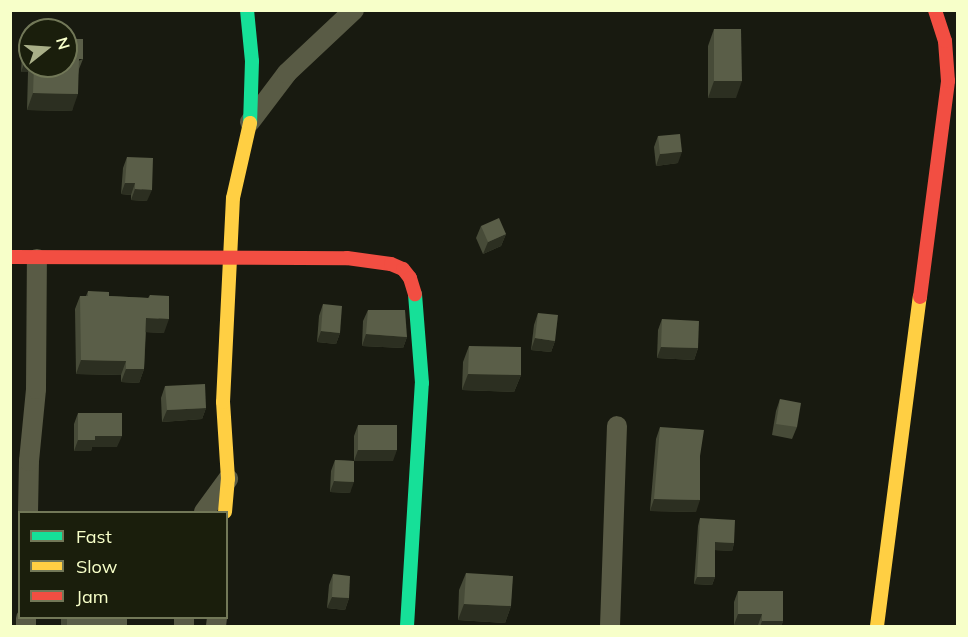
<!DOCTYPE html>
<html>
<head>
<meta charset="utf-8">
<style>
  body { margin:0 }
  #map { position:relative; width:968px; height:637px; overflow:hidden; background:#181a10; font-family:Mulish,sans-serif }
  div>[style] { position:absolute }
  [style*='--x'] { left:calc(var(--x)*1px); top:calc(var(--y)*1px); width:calc(var(--w)*1px); rotate:calc(var(--a)*1deg) }
  .street>* { height:20px; margin:-10px; padding:0 10px; transform-origin:10px; border-radius:10px; background:#595b45 }
  .fast>* { height:14px; margin:-7px; padding:0 7px; transform-origin:7px; border-radius:7px; background:#16e098 }
  .slow>* { height:14px; margin:-7px; padding:0 7px; transform-origin:7px; border-radius:7px; background:#ffcf43 }
  .jam>* { height:14px; margin:-7px; padding:0 7px; transform-origin:7px; border-radius:7px; background:#f24e42 }
  .wall>* { inset:0; background:#474b38 }
  .shaded-wall>* { inset:0; background:#2c2f21 }
  .building>* { inset:0; background:#5a5e48 }
  span { translate:-50% -50%; white-space:nowrap; text-align:center; line-height:1.15; -webkit-text-stroke:4.5px #1a1e0c; paint-order:stroke }
  .frame { position:absolute; inset:0; border:12px solid #f7ffc9; pointer-events:none }
  .legend { position:absolute; left:18px; top:511px; width:210px; height:108px; box-sizing:border-box; background:#1a1e0c; border:2px solid #727858; margin:0; padding:8px 10px; list-style:none; font-size:18px; color:#f7ffc9 }
  .legend li { display:flex; align-items:center; gap:12px; height:30px }
  .legend b { width:30px; border:2px solid #727858 }
  .north { position:absolute; left:18px; top:18px; width:60px; height:60px; box-sizing:border-box; background:#1a1e0c; border:2px solid #727858; border-radius:50%; rotate:73deg; font-size:16px; font-weight:700; line-height:24px; text-align:center; color:#f7ffc9 }
  .north::after { content:''; display:block; margin:auto; width:21px; height:27px; background:#a9af88; clip-path:polygon(50% 0,100% 100%,50% 72%,0 100%) }
</style>
</head>
<body>
<div id="map">
  <div class="street">
    <div style="--x:250;--y:122;--w:61;--a:-52.9"></div>
    <div style="--x:287;--y:73;--w:92;--a:-43.2"></div>
    <div style="--x:28;--y:512;--w:51;--a:-88.9"></div>
    <div style="--x:29;--y:461;--w:72;--a:-84.4"></div>
    <div style="--x:36;--y:389;--w:130;--a:-89.6"></div>
    <div style="--x:204;--y:512;--w:41;--a:-54"></div>
    <div style="--x:26;--y:618;--w:8;--a:90"></div>
    <div style="--x:184;--y:626;--w:8;--a:-90"></div>
    <div style="--x:216;--y:626;--w:8;--a:-83"></div>
    <div style="--x:610;--y:626;--w:200;--a:-88"></div>
  </div>
  <div class="fast">
    <div style="--x:247;--y:10;--w:51;--a:84.4"></div>
    <div style="--x:252;--y:61;--w:62;--a:91.8"></div>
    <div style="--x:407;--y:626;--w:243;--a:-86.5"></div>
    <div style="--x:422;--y:383;--w:89;--a:-94.5"></div>
  </div>
  <div class="slow">
    <div style="--x:225;--y:512;--w:33;--a:-85"></div>
    <div style="--x:228;--y:479;--w:77;--a:-93.7"></div>
    <div style="--x:223;--y:402;--w:204;--a:-87.2"></div>
    <div style="--x:233;--y:198;--w:77;--a:-77.2"></div>
    <div style="--x:877;--y:626;--w:332;--a:-82.6"></div>
  </div>
  <div class="jam">
    <div style="--x:10;--y:257;--w:337;--a:0.2"></div>
    <div style="--x:347;--y:258;--w:44;--a:7.8"></div>
    <div style="--x:391;--y:264;--w:13;--a:23"></div>
    <div style="--x:403;--y:269;--w:11;--a:52"></div>
    <div style="--x:410;--y:278;--w:17;--a:73"></div>
    <div style="--x:920;--y:297;--w:218;--a:-82.6"></div>
    <div style="--x:948;--y:81;--w:40;--a:-94.3"></div>
    <div style="--x:945;--y:41;--w:33;--a:-108"></div>
  </div>
  <div class="wall">
    <div style="clip-path:polygon(714px 29px,736px 98px,708px 98px,708px 46px)"></div>
    <div style="clip-path:polygon(28px 37px,30px 66px,66px 66px,83px 59px,79px 69px,72px 111px,27px 110px,28px 72px,21px 72px,22px 54px)"></div>
    <div style="clip-path:polygon(658px 136px,678px 163px,656px 166px,654px 147px)"></div>
    <div style="clip-path:polygon(127px 157px,147px 201px,131px 200px,131px 195px,121px 194px,123px 168px)"></div>
    <div style="clip-path:polygon(481px 226px,506px 234px,501px 246px,483px 254px,476px 238px)"></div>
    <div style="clip-path:polygon(88px 291px,109px 296px,148px 298px,150px 295px,164px 333px,146px 332px,144px 369px,139px 383px,121px 382px,121px 375px,76px 374px,75px 309px,80px 296px,86px 296px)"></div>
    <div style="clip-path:polygon(323px 304px,340px 333px,336px 344px,317px 342px,319px 316px)"></div>
    <div style="clip-path:polygon(368px 310px,407px 337px,403px 348px,362px 346px,363px 321px)"></div>
    <div style="clip-path:polygon(538px 313px,555px 341px,551px 352px,531px 350px,534px 325px)"></div>
    <div style="clip-path:polygon(662px 319px,698px 348px,694px 360px,657px 358px,658px 330px)"></div>
    <div style="clip-path:polygon(469px 346px,521px 375px,514px 392px,462px 390px,463px 362px)"></div>
    <div style="clip-path:polygon(165px 386px,206px 408px,202px 419px,162px 422px,161px 398px)"></div>
    <div style="clip-path:polygon(780px 399px,797px 427px,792px 439px,772px 435px,776px 411px)"></div>
    <div style="clip-path:polygon(78px 413px,117px 447px,92px 447px,91px 451px,74px 451px,74px 424px)"></div>
    <div style="clip-path:polygon(358px 425px,393px 461px,354px 461px,350px 493px,330px 492px,331px 471px,335px 460px,354px 461px,354px 436px)"></div>
    <div style="clip-path:polygon(660px 427px,700px 456px,696px 512px,650px 511px,656px 439px)"></div>
    <div style="clip-path:polygon(700px 518px,734px 543px,732px 551px,715px 550px,715px 577px,712px 585px,694px 584px,698px 526px)"></div>
    <div style="clip-path:polygon(466px 573px,511px 606px,505px 623px,458px 620px,459px 590px)"></div>
    <div style="clip-path:polygon(333px 574px,349px 598px,345px 610px,327px 608px,329px 585px)"></div>
    <div style="clip-path:polygon(738px 591px,783px 621px,781px 627px,734px 625px,734px 602px)"></div>
    <div style="clip-path:polygon(61px 618px,127px 618px,127px 627px,61px 627px)"></div>
  </div>
  <div class="shaded-wall">
    <div style="clip-path:polygon(27px 55px,30px 55px,30px 66px,28px 72px,21px 72px)"></div>
    <div style="clip-path:polygon(714px 81px,742px 81px,736px 98px,708px 98px)"></div>
    <div style="clip-path:polygon(33px 93px,78px 94px,72px 111px,27px 110px)"></div>
    <div style="clip-path:polygon(682px 152px,678px 163px,656px 166px,660px 154px)"></div>
    <div style="clip-path:polygon(125px 183px,135px 183px,131px 195px,121px 194px)"></div>
    <div style="clip-path:polygon(135px 189px,152px 190px,147px 201px,131px 200px)"></div>
    <div style="clip-path:polygon(506px 234px,501px 246px,483px 254px,488px 242px)"></div>
    <div style="clip-path:polygon(146px 318px,169px 319px,164px 333px,141px 332px)"></div>
    <div style="clip-path:polygon(321px 331px,340px 333px,336px 344px,317px 342px)"></div>
    <div style="clip-path:polygon(366px 334px,407px 337px,403px 348px,362px 346px)"></div>
    <div style="clip-path:polygon(535px 338px,555px 341px,551px 352px,531px 350px)"></div>
    <div style="clip-path:polygon(661px 347px,698px 348px,694px 360px,657px 358px)"></div>
    <div style="clip-path:polygon(81px 360px,126px 361px,121px 375px,76px 374px)"></div>
    <div style="clip-path:polygon(126px 369px,144px 369px,139px 383px,121px 382px)"></div>
    <div style="clip-path:polygon(468px 374px,521px 375px,514px 392px,462px 390px)"></div>
    <div style="clip-path:polygon(206px 408px,202px 419px,162px 422px,167px 410px)"></div>
    <div style="clip-path:polygon(95px 436px,122px 436px,117px 447px,92px 447px,91px 451px,74px 451px,78px 440px)"></div>
    <div style="clip-path:polygon(358px 450px,397px 450px,393px 461px,354px 461px)"></div>
    <div style="clip-path:polygon(334px 481px,354px 482px,350px 493px,330px 492px)"></div>
    <div style="clip-path:polygon(654px 499px,700px 500px,696px 512px,650px 511px)"></div>
    <div style="clip-path:polygon(715px 542px,734px 543px,732px 551px,712px 550px)"></div>
    <div style="clip-path:polygon(697px 577px,715px 577px,712px 585px,694px 584px)"></div>
    <div style="clip-path:polygon(332px 597px,349px 598px,345px 610px,327px 608px)"></div>
    <div style="clip-path:polygon(464px 604px,511px 606px,505px 623px,458px 620px)"></div>
    <div style="clip-path:polygon(738px 614px,762px 614px,758px 625px,734px 625px)"></div>
    <div style="clip-path:polygon(762px 621px,783px 621px,781px 627px,760px 627px)"></div>
  </div>
  <div class="building">
    <div style="clip-path:polygon(714px 29px,741px 29px,742px 81px,714px 81px)"></div>
    <div style="clip-path:polygon(28px 37px,30px 37px,30px 55px,27px 55px)"></div>
    <div style="clip-path:polygon(66px 39px,83px 39px,83px 59px,79px 59px,78px 94px,33px 93px,34px 66px,66px 66px)"></div>
    <div style="clip-path:polygon(680px 134px,682px 152px,660px 154px,658px 136px)"></div>
    <div style="clip-path:polygon(127px 157px,153px 158px,152px 190px,135px 189px,135px 183px,125px 183px)"></div>
    <div style="clip-path:polygon(499px 218px,506px 234px,488px 242px,481px 226px)"></div>
    <div style="clip-path:polygon(88px 291px,109px 292px,109px 296px,149px 298px,150px 295px,169px 296px,169px 319px,146px 318px,144px 369px,126px 369px,126px 361px,81px 360px,80px 296px,88px 296px)"></div>
    <div style="clip-path:polygon(323px 304px,342px 306px,340px 333px,321px 331px)"></div>
    <div style="clip-path:polygon(368px 310px,405px 310px,407px 337px,366px 334px)"></div>
    <div style="clip-path:polygon(538px 313px,558px 315px,555px 341px,535px 338px)"></div>
    <div style="clip-path:polygon(662px 319px,699px 321px,698px 348px,661px 347px)"></div>
    <div style="clip-path:polygon(469px 346px,521px 347px,521px 375px,468px 374px)"></div>
    <div style="clip-path:polygon(205px 384px,206px 408px,167px 410px,165px 386px)"></div>
    <div style="clip-path:polygon(780px 399px,801px 403px,797px 427px,776px 424px)"></div>
    <div style="clip-path:polygon(78px 413px,122px 413px,122px 436px,95px 436px,95px 440px,78px 440px)"></div>
    <div style="clip-path:polygon(358px 425px,397px 425px,397px 450px,358px 450px)"></div>
    <div style="clip-path:polygon(660px 427px,704px 430px,700px 456px,700px 500px,654px 499px)"></div>
    <div style="clip-path:polygon(335px 460px,354px 461px,354px 482px,334px 481px)"></div>
    <div style="clip-path:polygon(700px 518px,735px 520px,734px 543px,715px 542px,715px 577px,697px 577px)"></div>
    <div style="clip-path:polygon(466px 573px,513px 576px,511px 606px,464px 604px)"></div>
    <div style="clip-path:polygon(333px 574px,350px 576px,349px 598px,332px 597px)"></div>
    <div style="clip-path:polygon(738px 591px,783px 591px,783px 621px,762px 621px,762px 614px,738px 614px)"></div>
    <div style="clip-path:polygon(67px 618px,127px 618px,127px 627px,67px 627px)"></div>
  </div>
  <div class="frame"></div>
  <ul class="legend">
  <li><b style="height:8px;background:#16e098"></b>Fast</li>
  <li><b style="height:8px;background:#ffcf43"></b>Slow</li>
  <li><b style="height:8px;background:#f24e42"></b>Jam</li>
  </ul>
  <div class="north">N</div>
</div>
</body>
</html>
